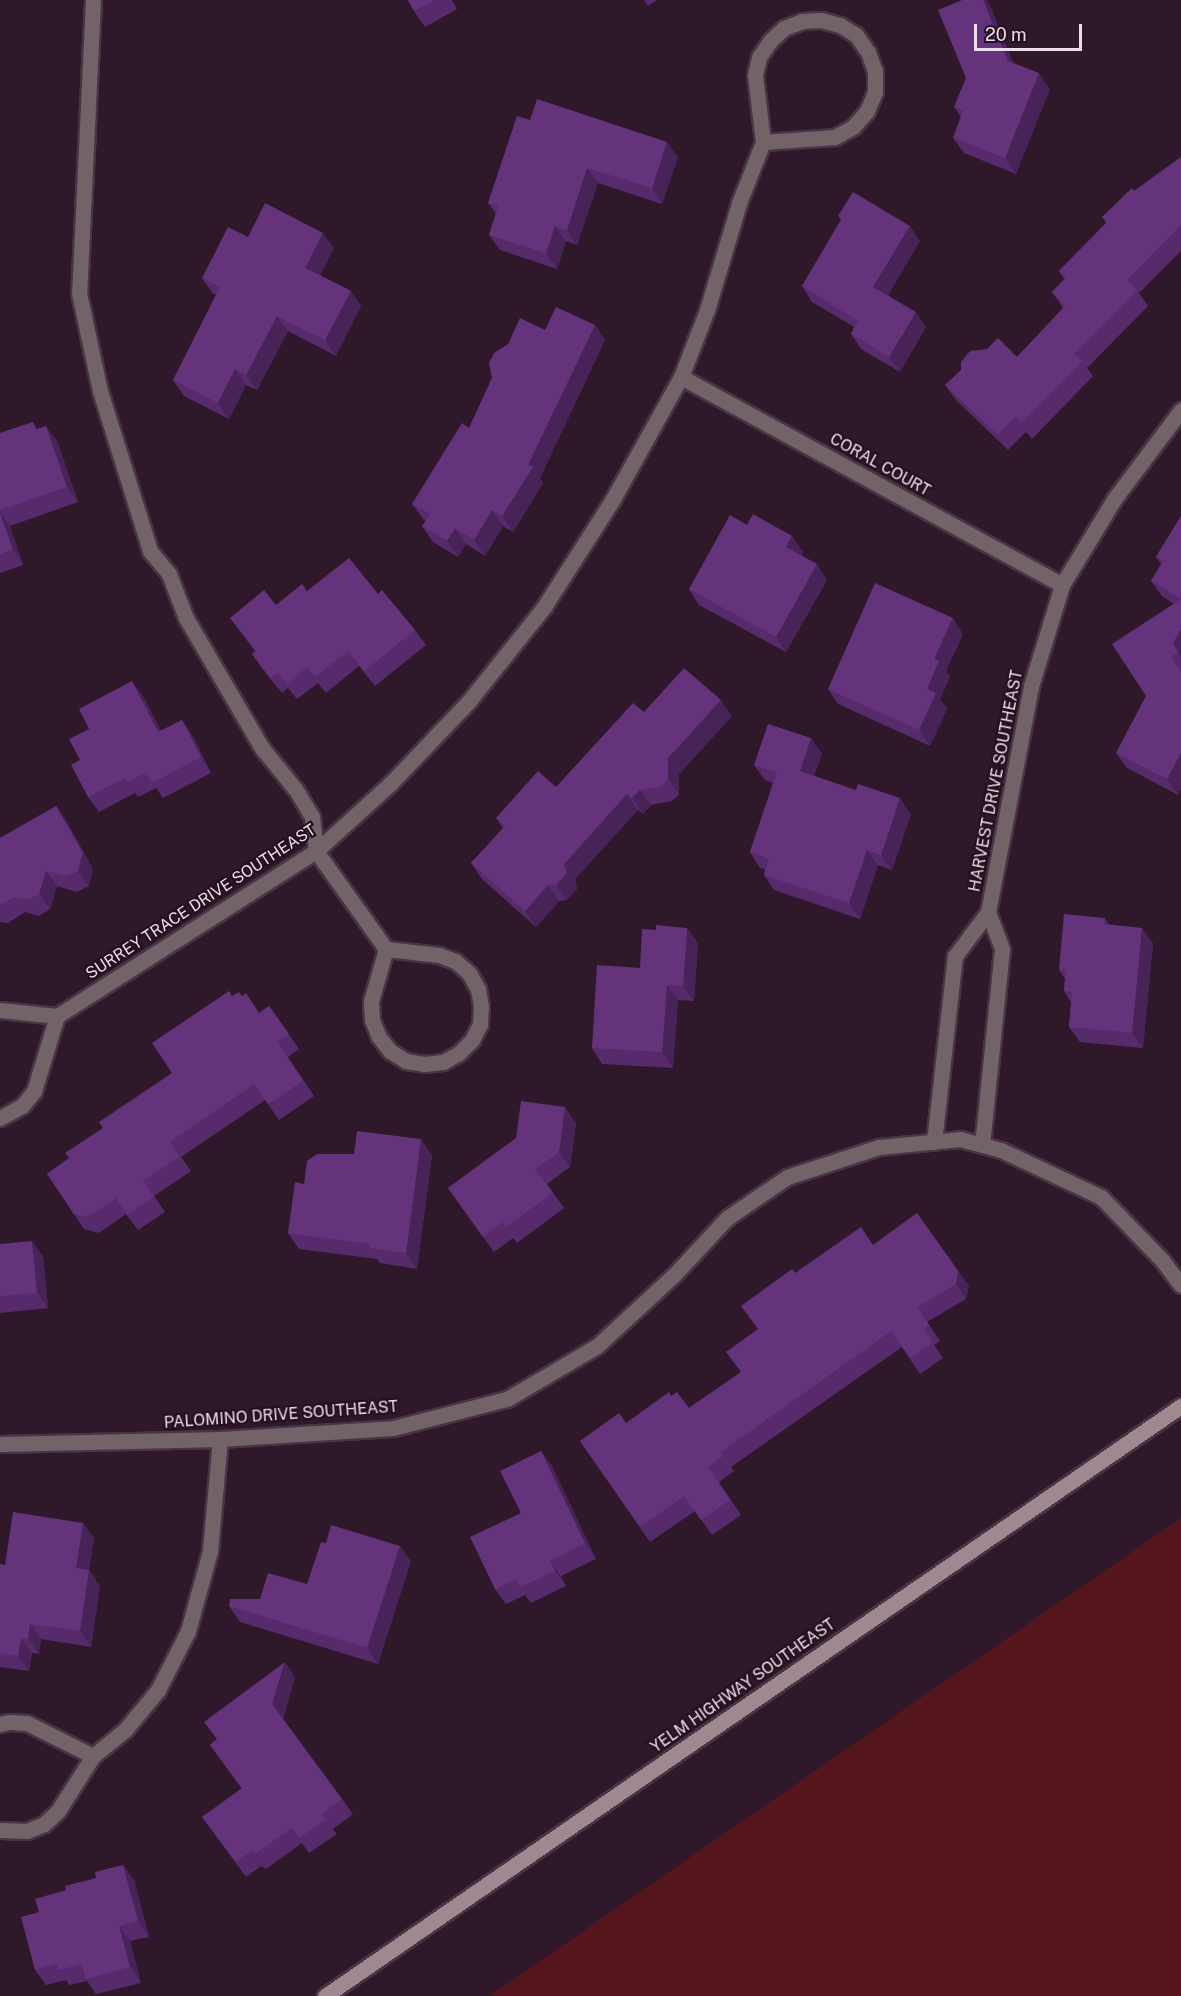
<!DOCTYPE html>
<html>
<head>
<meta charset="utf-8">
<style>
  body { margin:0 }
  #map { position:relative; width:1181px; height:1996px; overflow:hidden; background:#2e1829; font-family:"Public Sans",sans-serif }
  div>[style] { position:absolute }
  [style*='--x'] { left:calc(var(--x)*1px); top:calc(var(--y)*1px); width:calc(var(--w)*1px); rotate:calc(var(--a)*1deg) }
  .green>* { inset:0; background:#54151c }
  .roads { filter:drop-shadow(2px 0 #493444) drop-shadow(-2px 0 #493444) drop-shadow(0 2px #493444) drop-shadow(0 -2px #493444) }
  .service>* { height:15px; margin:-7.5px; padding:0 7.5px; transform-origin:7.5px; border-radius:7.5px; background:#726368 }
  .minor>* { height:15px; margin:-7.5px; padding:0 7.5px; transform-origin:7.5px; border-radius:7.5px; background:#726368 }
  .secondary>* { height:15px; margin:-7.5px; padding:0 7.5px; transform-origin:7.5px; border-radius:7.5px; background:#a08890 }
  .wall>* { inset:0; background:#572b6b }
  .shaded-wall>* { inset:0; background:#472357 }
  .building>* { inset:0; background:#65327c }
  span { translate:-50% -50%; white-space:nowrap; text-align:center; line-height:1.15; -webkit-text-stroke:4.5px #240f1f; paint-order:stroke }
  .street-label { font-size:16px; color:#ecdde8 }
  .scale { position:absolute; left:974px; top:24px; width:108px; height:27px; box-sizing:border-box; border:3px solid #ecdde8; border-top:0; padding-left:8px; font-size:18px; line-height:21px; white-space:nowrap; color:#ecdde8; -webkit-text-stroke:4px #240f1f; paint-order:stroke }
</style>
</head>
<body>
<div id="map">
  <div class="green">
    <div style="clip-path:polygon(1181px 1518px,1181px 1996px,489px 1996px)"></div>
  </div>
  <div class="roads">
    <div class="service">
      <div style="--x:93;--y:0;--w:293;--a:92.7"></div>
      <div style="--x:79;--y:293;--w:100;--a:77.9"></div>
      <div style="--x:100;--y:391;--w:168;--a:72.6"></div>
    </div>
    <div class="minor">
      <div style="--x:681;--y:377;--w:434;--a:28.6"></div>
      <div style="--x:150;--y:551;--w:30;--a:50"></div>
      <div style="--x:169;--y:574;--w:47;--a:68.9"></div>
      <div style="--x:186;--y:618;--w:151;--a:59.7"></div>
      <div style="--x:262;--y:748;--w:54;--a:51"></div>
      <div style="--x:296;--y:790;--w:31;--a:59"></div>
      <div style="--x:312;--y:817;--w:34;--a:83"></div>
      <div style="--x:316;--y:851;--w:120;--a:54.5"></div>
      <div style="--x:386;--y:949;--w:54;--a:106.1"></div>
      <div style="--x:371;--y:1001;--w:19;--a:87"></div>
      <div style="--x:372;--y:1020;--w:18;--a:68"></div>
      <div style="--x:379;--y:1037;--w:18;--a:52"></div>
      <div style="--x:390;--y:1051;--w:19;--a:32"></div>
      <div style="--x:406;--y:1061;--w:18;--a:9"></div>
      <div style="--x:424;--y:1064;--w:19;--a:-6"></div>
      <div style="--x:443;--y:1062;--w:18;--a:-29"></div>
      <div style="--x:459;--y:1053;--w:18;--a:-45"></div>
      <div style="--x:472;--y:1040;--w:18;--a:-63"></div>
      <div style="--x:480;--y:1024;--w:18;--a:-87"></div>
      <div style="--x:481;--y:1006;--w:17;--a:-100"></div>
      <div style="--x:478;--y:989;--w:18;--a:-119"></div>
      <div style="--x:469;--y:973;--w:18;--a:-139"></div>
      <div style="--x:455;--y:961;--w:17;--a:-159"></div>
      <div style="--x:439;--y:955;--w:53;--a:-173.5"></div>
      <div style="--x:988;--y:912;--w:230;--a:-79.2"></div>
      <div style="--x:1031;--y:686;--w:106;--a:-72.9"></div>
      <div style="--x:1062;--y:585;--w:102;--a:-58.7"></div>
      <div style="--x:1115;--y:498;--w:110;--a:-53.1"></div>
      <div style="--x:0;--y:1010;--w:57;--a:6"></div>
      <div style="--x:57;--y:1016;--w:307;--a:-32.5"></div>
      <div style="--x:316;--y:851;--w:101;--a:-42.2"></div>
      <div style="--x:391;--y:783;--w:113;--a:-46.4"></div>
      <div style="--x:469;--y:701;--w:120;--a:-51.4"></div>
      <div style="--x:544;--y:607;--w:128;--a:-57.4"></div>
      <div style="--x:613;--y:499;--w:140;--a:-60.9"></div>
      <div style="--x:681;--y:377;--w:72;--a:-68.8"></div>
      <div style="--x:707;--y:310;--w:112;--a:-73.3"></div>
      <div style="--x:739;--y:203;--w:66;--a:-68.5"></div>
      <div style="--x:763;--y:142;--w:67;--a:-96.8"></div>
      <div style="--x:755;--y:75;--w:18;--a:-77"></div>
      <div style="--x:759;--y:57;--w:19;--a:-55"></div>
      <div style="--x:770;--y:41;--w:19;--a:-43"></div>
      <div style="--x:784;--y:28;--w:19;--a:-21"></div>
      <div style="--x:802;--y:21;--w:19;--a:-3"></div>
      <div style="--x:821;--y:20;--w:20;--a:15"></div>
      <div style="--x:840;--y:25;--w:19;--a:32"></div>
      <div style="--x:856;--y:35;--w:21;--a:55"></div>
      <div style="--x:868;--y:52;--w:20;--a:70"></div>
      <div style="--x:875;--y:71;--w:21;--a:90"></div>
      <div style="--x:875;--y:92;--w:21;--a:113"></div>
      <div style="--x:867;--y:111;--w:21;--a:131"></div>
      <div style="--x:853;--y:127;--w:21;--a:151"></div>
      <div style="--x:835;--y:137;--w:72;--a:176"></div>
      <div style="--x:0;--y:1118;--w:25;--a:-29"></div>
      <div style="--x:22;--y:1106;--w:19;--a:-51"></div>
      <div style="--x:34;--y:1091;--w:78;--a:-73"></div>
      <div style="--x:934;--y:1142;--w:187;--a:-83.6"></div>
      <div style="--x:955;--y:956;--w:55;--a:-53.1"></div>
      <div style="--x:988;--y:912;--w:40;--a:69"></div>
      <div style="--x:1002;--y:949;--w:197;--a:95.8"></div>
      <div style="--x:0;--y:1444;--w:220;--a:-1.3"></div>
      <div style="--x:220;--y:1439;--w:173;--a:-3.6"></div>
      <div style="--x:393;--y:1428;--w:118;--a:-14.3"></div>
      <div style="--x:507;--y:1399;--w:104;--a:-30.5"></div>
      <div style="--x:597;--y:1346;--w:105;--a:-42.7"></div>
      <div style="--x:674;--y:1275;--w:78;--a:-47.1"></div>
      <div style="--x:727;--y:1218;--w:73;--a:-34.3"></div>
      <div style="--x:787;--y:1177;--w:97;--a:-18.1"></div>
      <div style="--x:879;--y:1147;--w:81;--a:-5.6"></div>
      <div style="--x:960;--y:1139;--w:42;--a:15"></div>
      <div style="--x:1001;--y:1150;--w:110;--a:25.2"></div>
      <div style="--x:1101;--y:1197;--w:88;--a:45.9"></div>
      <div style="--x:1162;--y:1260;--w:31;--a:53"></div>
      <div style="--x:0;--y:1724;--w:9;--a:-13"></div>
      <div style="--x:9;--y:1722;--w:18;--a:3"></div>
      <div style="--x:27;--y:1723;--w:74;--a:26.6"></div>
      <div style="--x:93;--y:1756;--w:65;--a:122.5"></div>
      <div style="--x:58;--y:1811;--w:19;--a:137"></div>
      <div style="--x:44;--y:1824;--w:18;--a:158"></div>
      <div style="--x:27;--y:1831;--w:27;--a:-178"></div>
      <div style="--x:93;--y:1756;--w:41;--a:-39.1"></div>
      <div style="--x:125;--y:1730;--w:52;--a:-50.5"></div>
      <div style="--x:158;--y:1690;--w:66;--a:-63"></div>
      <div style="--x:188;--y:1631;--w:83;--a:-74.6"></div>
      <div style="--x:210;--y:1551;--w:112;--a:-84.9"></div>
    </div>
    <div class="secondary">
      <div style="--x:325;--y:1996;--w:1040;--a:-34.58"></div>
    </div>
  </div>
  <div class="wall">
    <div style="clip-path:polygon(408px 0,452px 0,457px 9px,425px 27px,414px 11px)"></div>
    <div style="clip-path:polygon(644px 0,657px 0,648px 6px)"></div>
    <div style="clip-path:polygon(962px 0,986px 0,991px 8px,1013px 63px,1050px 89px,1016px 174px,964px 153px,953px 138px,961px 117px,954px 107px,966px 78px)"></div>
    <div style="clip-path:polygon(530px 120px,678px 157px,662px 204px,598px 183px,577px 245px,566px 241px,557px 269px,500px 250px,489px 235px,496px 214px,488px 203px)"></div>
    <div style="clip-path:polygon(1181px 157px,1181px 251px,1139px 293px,1148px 306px,1087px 368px,1093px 376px,1032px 439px,1026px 432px,1008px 450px,956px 400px,945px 385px,1017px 357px,1063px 308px,1052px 292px,1064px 279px,1059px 271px,1106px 223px,1102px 217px,1134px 191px)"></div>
    <div style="clip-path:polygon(838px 216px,920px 241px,888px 295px,926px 327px,900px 372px,861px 349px,851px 334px,854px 327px,812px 302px,802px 286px,841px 220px)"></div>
    <div style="clip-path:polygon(248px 237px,334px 248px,320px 275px,351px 291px,361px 306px,336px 356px,288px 331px,257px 390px,246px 385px,229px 419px,184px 396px,173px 380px,216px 295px,213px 294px,202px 278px)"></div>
    <div style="clip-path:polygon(595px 325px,605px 340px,540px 478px,543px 483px,513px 532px,503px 526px,485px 556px,466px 544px,458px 557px,433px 542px,422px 526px,426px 521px,423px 519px,412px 504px,469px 428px,492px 378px,545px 330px)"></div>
    <div style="clip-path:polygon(33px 422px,37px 429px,46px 426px,57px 441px,78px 502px,10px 526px,23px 565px,0 573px,0 433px)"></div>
    <div style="clip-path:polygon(1181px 516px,1181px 789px,1178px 795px,1127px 768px,1116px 753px,1146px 696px,1174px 604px,1162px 596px,1151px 581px,1161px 564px,1156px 557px)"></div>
    <div style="clip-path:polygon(747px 525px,803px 552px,801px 556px,827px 580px,786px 652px,699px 605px,689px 589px)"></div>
    <div style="clip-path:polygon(307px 591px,378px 594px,415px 630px,426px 645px,375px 686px,359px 666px,326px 693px,318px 683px,297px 699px,288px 688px,282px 693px,263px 670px,252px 654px,255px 651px,230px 618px,276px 605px)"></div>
    <div style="clip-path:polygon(963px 634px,946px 671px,950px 677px,940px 699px,947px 709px,930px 746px,838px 704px,828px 689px)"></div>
    <div style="clip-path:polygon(143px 696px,161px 731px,182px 720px,193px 736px,211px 773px,163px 798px,156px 788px,138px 797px,135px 793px,99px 812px,88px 797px,80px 760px,89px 729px)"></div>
    <div style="clip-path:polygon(644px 712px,732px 716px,679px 774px,679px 794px,672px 801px,651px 805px,643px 814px,638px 810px,575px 879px,577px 889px,567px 900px,559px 901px,536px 927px,482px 879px,471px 863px,503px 828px,496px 818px,556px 787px)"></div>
    <div style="clip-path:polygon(811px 738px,822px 754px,814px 776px,911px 814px,892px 870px,878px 865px,860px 919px,774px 890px,764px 875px,765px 869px,760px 868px,750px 852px,773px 783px,765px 780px,754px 765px)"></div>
    <div style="clip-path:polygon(56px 806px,67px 822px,93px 869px,89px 886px,77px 892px,57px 886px,50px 909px,39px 916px,25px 912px,8px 923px,0 922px,0 838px)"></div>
    <div style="clip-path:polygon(1110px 925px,1153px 943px,1143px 1048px,1080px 1042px,1069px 1027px,1071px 1002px,1064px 991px,1065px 979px,1059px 970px)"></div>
    <div style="clip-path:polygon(687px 928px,698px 943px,694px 1001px,678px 1000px,673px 1068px,602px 1064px,592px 1048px,640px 968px,656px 930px)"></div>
    <div style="clip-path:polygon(242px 996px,259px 1013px,269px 1006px,299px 1049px,288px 1057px,314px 1096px,279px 1120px,265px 1100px,181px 1157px,191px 1171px,154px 1196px,165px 1212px,138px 1230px,126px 1214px,99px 1233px,84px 1229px,47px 1174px,69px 1158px,103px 1128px,172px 1073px)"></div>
    <div style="clip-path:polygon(576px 1123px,570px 1167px,547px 1184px,564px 1208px,517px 1243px,513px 1238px,494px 1252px,448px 1188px,516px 1138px)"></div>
    <div style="clip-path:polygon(432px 1155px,417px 1269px,380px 1263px,377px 1259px,299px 1249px,288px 1233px,304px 1184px)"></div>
    <div style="clip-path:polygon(917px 1213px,969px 1286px,966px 1299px,927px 1322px,940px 1341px,934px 1345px,943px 1358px,920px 1374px,902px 1347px,731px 1467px,734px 1471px,719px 1482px,741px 1515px,712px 1535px,695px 1511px,650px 1542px,580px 1441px,626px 1423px,671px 1396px,689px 1408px,741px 1372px,758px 1329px,795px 1273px,873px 1245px)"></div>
    <div style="clip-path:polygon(0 1244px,43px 1256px,48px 1308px,0 1313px)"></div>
    <div style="clip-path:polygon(541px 1451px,552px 1466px,596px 1559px,561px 1576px,566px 1586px,531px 1603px,525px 1595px,506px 1604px,495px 1589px)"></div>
    <div style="clip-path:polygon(83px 1523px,94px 1538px,89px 1570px,100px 1586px,91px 1647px,41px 1639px,39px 1654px,32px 1653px,29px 1671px,0 1667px,0 1564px,5px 1565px)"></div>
    <div style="clip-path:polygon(411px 1561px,378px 1664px,240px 1622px,229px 1606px,260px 1599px,307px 1584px)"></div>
    <div style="clip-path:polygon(295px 1677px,283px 1719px,353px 1814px,333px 1829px,337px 1834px,309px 1853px,302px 1843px,266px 1869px,261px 1866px,246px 1877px,202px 1817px,242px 1789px,210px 1745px)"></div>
    <div style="clip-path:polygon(123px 1865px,134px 1880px,149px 1937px,130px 1941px,141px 1983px,96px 1994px,87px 1981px,69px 1985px,66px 1980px,46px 1985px,35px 1970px,39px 1912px,66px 1890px,96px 1878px)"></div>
  </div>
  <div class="shaded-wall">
    <div style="clip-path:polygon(983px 0,986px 0,991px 8px,1019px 77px,1008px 61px)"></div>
    <div style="clip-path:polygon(1039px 73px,1050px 89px,1016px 174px,1005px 158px)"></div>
    <div style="clip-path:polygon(667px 142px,678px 157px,662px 204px,652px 188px)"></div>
    <div style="clip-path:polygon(587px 168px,598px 183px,577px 245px,567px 230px)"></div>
    <div style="clip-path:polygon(555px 226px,566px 241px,557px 269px,546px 253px)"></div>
    <div style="clip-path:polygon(910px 226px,920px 241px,884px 302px,873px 287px)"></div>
    <div style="clip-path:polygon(323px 233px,334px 248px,316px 283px,305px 268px)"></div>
    <div style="clip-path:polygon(351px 291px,361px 306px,336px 356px,325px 340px)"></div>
    <div style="clip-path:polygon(916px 312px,926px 327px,900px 372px,889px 357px)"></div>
    <div style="clip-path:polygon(277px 316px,288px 331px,257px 390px,246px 375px)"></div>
    <div style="clip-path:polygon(595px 325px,605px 340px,540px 478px,543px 483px,513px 532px,502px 516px,528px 465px)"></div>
    <div style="clip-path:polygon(235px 369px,246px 385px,229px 419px,218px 403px)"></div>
    <div style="clip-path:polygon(46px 426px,57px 441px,78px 502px,67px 487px)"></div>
    <div style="clip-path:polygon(492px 510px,503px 526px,485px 556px,474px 540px)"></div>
    <div style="clip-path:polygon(0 512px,10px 526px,23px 565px,13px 550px)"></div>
    <div style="clip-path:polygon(455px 528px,466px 544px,458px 557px,447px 541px)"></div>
    <div style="clip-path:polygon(792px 536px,803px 552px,797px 563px,786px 547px)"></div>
    <div style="clip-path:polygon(817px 564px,827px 580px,786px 652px,776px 637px)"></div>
    <div style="clip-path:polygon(953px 618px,963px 634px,946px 671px,950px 677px,940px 699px,947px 709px,930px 746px,919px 730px,927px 689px,934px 659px)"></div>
    <div style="clip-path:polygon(1181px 629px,1181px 656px,1173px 643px)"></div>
    <div style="clip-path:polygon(132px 681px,143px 696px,169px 748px,158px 732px)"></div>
    <div style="clip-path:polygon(721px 700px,732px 716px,679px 774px,679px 794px,668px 779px,668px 758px)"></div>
    <div style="clip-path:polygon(182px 720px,193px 736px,211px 773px,201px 757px)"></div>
    <div style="clip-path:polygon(811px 738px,822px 754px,810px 787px,800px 771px)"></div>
    <div style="clip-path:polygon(1181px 753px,1181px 789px,1178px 795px,1167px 779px)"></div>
    <div style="clip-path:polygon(640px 790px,651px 805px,643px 814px,632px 798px)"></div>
    <div style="clip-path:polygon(627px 794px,638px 810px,575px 879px,577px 889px,567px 900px,556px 885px,564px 864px)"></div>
    <div style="clip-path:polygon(900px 798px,911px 814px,892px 870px,881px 855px)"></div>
    <div style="clip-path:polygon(56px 806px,67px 822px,93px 869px,89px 886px,78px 871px)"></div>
    <div style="clip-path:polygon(867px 850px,878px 865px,860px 919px,849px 903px)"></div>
    <div style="clip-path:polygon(46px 871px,57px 886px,50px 909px,39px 894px)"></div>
    <div style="clip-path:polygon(548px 885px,559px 901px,536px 927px,525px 911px)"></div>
    <div style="clip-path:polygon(1105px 918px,1116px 934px,1105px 924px)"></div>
    <div style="clip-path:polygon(687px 928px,698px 943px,694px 1001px,683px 986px)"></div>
    <div style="clip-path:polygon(1142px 928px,1153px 943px,1143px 1048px,1132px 1033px)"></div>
    <div style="clip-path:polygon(667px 985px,678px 1000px,673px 1068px,662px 1052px)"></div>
    <div style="clip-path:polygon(565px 1107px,576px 1123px,570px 1167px,559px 1152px)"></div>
    <div style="clip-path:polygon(421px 1139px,432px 1155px,417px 1269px,406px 1253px)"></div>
    <div style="clip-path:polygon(32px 1241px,43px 1256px,48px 1308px,37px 1293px)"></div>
    <div style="clip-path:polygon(958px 1271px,969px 1286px,966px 1299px,956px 1284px)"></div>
    <div style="clip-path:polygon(541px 1451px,552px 1466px,596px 1559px,585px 1543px)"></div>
    <div style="clip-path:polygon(83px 1523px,94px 1538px,87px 1584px,76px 1568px)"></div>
    <div style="clip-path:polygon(400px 1546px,411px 1561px,378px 1664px,367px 1648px)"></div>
    <div style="clip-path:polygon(550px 1561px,561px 1576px,566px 1586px,555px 1571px)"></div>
    <div style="clip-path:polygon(89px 1570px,100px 1586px,91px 1647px,80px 1631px)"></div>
    <div style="clip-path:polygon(30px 1624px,41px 1639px,39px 1654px,28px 1639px)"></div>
    <div style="clip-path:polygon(21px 1638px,32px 1653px,29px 1671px,18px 1656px)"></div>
    <div style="clip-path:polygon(285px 1662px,295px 1677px,283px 1720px,272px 1704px)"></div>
    <div style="clip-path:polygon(123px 1865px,134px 1880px,149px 1937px,138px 1921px)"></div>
    <div style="clip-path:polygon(119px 1926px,130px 1941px,141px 1983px,130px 1967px)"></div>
  </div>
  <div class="building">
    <div style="clip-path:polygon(408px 0,434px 0,414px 11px)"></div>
    <div style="clip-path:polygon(962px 0,983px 0,1008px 61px,1039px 73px,1005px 158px,953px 138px,963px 111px,954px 107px,966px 78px,938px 10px)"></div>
    <div style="clip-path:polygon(537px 99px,667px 142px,652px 188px,587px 168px,567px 230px,555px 226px,546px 253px,489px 235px,498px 206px,488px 203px,517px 116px,530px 120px)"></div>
    <div style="clip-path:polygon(1181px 157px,1181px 225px,1127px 280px,1137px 290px,1074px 354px,1082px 361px,1022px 423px,1015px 417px,998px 435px,945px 385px,961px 370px,961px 362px,970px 351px,987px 349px,998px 338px,1017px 357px,1065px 306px,1052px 292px,1066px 278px,1059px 271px,1107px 222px,1102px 217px,1132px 188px,1134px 191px)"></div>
    <div style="clip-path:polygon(853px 192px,910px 226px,873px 287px,916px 312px,889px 357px,851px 334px,858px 321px,802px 286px,842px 218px,838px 216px)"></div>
    <div style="clip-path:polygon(265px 203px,323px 233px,305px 268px,351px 291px,325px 340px,277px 316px,246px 375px,235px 369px,218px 403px,173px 380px,220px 287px,202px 278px,228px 227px,248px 237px)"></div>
    <div style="clip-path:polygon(556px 307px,595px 325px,528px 465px,533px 467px,502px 516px,492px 510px,474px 540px,455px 528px,447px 541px,422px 526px,430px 514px,412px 504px,462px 423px,469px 428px,492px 378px,489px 363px,494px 353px,508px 344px,520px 318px,545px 330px)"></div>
    <div style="clip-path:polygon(33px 422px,35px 430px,46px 426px,67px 487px,0 510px,0 433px)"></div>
    <div style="clip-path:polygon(0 514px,13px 550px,0 554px)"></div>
    <div style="clip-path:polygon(753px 514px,792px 536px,786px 547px,817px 564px,776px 637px,689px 589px,730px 515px,747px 525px)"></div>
    <div style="clip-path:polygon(1181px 516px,1181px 629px,1173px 643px,1178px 652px,1171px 657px,1181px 672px,1181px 753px,1167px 779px,1116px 753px,1146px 696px,1112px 644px,1181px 599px,1151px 581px,1163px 561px,1156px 557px)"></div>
    <div style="clip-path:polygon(349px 558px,378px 594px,382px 590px,415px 630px,364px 671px,348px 651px,315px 677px,307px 667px,287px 684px,278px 672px,271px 678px,252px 654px,256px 651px,230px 618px,264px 590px,276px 605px,302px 584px,307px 591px)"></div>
    <div style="clip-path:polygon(875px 583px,953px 618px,934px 659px,939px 661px,927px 689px,936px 693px,919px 730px,828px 689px)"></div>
    <div style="clip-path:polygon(684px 668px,721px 700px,668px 758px,668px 779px,661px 786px,640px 790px,632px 798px,627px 794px,564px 864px,567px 873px,556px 885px,548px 885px,525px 911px,471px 863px,505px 826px,496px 818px,538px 771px,556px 787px,633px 703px,644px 712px)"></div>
    <div style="clip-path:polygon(132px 681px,158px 732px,182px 720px,201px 757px,152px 783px,146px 772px,127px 782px,125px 778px,88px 797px,71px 765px,80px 760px,69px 739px,89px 729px,79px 709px)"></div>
    <div style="clip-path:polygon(768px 724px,811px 738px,800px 771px,856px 790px,858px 784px,900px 798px,881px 855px,867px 850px,849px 903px,764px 875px,769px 859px,750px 852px,777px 772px,754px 765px)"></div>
    <div style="clip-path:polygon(56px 806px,83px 853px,78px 871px,66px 876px,46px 871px,39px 894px,28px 900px,15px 897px,0 905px,0 838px)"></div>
    <div style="clip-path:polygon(1064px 914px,1105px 918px,1105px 924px,1142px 928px,1132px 1033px,1069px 1027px,1072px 992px,1064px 991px,1066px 970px,1059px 970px)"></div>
    <div style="clip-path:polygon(656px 925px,687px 928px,683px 986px,667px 985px,662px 1052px,592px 1048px,597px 965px,640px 968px,642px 929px,656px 930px)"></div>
    <div style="clip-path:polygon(229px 991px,232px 996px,239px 992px,242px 996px,246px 993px,259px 1013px,269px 1006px,289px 1034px,277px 1042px,303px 1081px,268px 1104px,254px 1084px,170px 1142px,180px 1156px,143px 1181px,154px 1197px,127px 1215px,116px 1198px,88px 1217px,74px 1214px,47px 1174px,69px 1158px,65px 1153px,103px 1128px,99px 1122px,172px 1073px,152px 1043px)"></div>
    <div style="clip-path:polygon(521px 1101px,565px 1107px,559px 1152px,535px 1169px,553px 1193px,506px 1227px,503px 1222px,483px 1237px,448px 1188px,516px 1138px)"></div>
    <div style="clip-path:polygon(357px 1131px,421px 1139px,406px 1253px,370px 1248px,370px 1244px,288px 1233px,295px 1182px,304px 1184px,307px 1161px,317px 1154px,354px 1154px)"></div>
    <div style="clip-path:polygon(917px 1213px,958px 1271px,956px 1284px,917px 1307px,929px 1325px,924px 1329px,933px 1342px,910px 1358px,891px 1331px,721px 1452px,723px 1456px,708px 1467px,730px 1500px,701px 1520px,684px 1496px,640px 1527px,580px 1441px,619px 1413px,626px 1423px,669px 1392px,671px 1396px,677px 1392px,689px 1408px,741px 1372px,726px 1352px,758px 1329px,741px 1306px,792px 1269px,795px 1273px,861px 1227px,873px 1245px)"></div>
    <div style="clip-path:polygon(32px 1241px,37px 1293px,0 1296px,0 1244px)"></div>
    <div style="clip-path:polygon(541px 1451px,585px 1543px,550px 1561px,555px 1571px,520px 1587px,516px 1579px,495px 1589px,470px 1537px,521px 1513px,500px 1471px)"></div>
    <div style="clip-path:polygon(13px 1512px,83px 1523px,76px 1568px,89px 1570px,80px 1631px,30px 1624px,28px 1639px,21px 1638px,18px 1656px,0 1653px,0 1564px,5px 1565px)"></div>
    <div style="clip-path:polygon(331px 1525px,400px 1546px,367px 1648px,229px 1606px,230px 1599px,260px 1599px,268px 1573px,307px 1584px,321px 1542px,326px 1543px)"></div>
    <div style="clip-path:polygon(285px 1662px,272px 1704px,342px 1799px,322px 1814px,326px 1819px,299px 1838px,292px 1828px,255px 1854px,251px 1851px,236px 1862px,202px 1817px,242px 1788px,210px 1745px,217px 1739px,204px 1722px)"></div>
    <div style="clip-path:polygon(123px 1865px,138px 1921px,119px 1926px,130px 1967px,86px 1979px,82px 1964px,59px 1970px,57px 1964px,35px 1970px,21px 1917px,39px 1912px,35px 1899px,66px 1890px,65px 1886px,96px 1878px,95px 1872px)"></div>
  </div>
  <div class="street-label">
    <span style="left:880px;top:465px;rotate:29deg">CORAL COURT</span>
    <span style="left:996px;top:781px;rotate:-79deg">HARVEST DRIVE SOUTHEAST</span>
    <span style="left:201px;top:902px;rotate:-33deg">SURREY TRACE DRIVE SOUTHEAST</span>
    <span style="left:281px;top:1415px;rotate:-4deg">PALOMINO DRIVE SOUTHEAST</span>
    <span style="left:743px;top:1686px;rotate:-35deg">YELM HIGHWAY SOUTHEAST</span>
  </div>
  <div class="scale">20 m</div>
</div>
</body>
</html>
